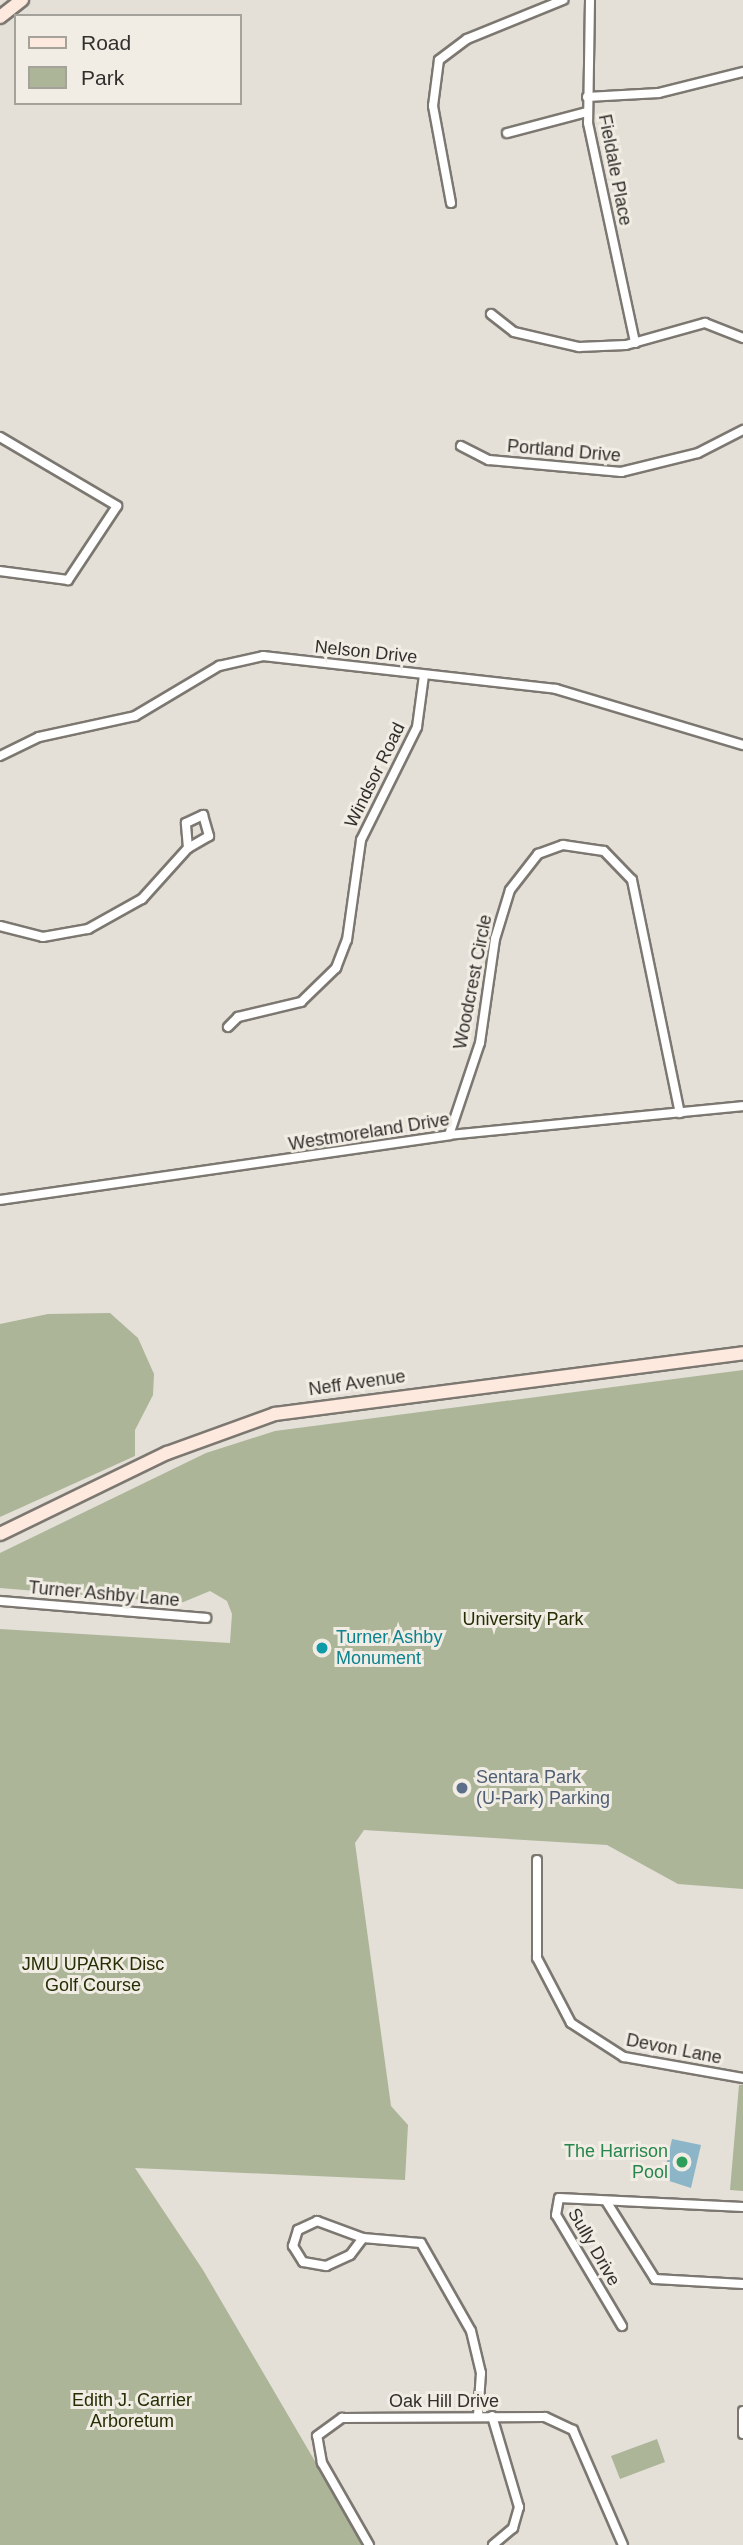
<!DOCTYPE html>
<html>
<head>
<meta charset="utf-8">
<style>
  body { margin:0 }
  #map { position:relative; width:743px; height:2545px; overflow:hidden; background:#e4e0d7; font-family:Helvetica,sans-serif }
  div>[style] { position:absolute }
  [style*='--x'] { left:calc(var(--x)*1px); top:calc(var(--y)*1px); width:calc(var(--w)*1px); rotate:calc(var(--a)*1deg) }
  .green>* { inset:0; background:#acb598 }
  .water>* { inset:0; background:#8cb5c7 }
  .roads { filter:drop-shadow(2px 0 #7c7871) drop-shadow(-2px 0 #7c7871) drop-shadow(0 2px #7c7871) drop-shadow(0 -2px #7c7871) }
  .minor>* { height:8px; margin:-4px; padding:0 4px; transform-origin:4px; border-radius:4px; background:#fff }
  .secondary>* { height:12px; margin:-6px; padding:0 6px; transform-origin:6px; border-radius:6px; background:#fee9df }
  .dots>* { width:19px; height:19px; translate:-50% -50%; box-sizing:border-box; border:4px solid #f1ede4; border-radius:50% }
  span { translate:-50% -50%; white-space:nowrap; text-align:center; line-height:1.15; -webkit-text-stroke:6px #f1ede4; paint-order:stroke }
  .street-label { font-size:18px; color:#32302d }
  .park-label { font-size:18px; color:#262f04 }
  .culture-label { font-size:18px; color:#0d838f }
  .left { translate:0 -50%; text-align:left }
  .service-label { font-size:18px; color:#4e5e75 }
  .leisure-label { font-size:18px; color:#27864d }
  .right { translate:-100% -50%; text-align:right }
  .legend { position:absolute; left:14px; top:14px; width:228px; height:91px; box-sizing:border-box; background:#f1ede4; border:2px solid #a5a19b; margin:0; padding:9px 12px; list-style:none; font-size:21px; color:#32302d }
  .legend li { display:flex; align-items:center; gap:14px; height:35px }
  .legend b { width:35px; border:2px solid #a5a19b }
</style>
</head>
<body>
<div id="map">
  <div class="green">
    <div style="clip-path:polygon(110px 1313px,138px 1338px,154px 1374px,153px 1395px,135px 1430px,135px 1456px,0 1517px,0 1324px,48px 1314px)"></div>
    <div style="clip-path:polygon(743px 1370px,743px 1889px,678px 1884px,607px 1845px,364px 1830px,355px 1843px,391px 2106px,408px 2125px,405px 2180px,135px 2168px,203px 2270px,364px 2545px,0 2545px,0 1629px,230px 1643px,232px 1614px,227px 1601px,210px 1591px,181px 1603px,0 1588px,0 1553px,206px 1453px,275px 1431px)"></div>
    <div style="clip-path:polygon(739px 2085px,743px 2085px,743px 2191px,730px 2190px)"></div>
    <div style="clip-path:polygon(657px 2439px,665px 2462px,620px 2479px,611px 2456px)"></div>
  </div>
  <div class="water">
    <div style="clip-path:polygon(672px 2139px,701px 2145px,691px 2188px,663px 2179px)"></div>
  </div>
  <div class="roads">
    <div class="minor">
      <div style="--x:590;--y:0;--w:123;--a:90.9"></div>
      <div style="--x:588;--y:123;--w:225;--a:77.9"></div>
      <div style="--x:587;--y:97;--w:72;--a:-3.2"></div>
      <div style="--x:659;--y:93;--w:87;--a:-14"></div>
      <div style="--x:507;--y:133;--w:83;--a:-14.7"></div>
      <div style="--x:451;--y:203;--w:99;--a:-100.5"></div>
      <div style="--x:433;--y:106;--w:46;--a:-82.6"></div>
      <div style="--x:439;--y:60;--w:35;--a:-37"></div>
      <div style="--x:467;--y:39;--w:104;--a:-22.1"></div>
      <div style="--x:491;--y:314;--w:29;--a:38"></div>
      <div style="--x:514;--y:332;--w:67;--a:13"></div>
      <div style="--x:579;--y:347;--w:47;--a:-2.4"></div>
      <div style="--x:626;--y:345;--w:82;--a:-15.6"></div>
      <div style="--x:705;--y:323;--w:41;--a:21.5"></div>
      <div style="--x:0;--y:437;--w:136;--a:30.5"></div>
      <div style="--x:117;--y:506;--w:89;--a:123.5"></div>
      <div style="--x:68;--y:580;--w:69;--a:-172.5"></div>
      <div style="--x:461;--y:446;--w:31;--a:27"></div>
      <div style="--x:489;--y:460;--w:133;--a:5.2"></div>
      <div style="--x:621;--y:472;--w:79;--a:-13.9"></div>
      <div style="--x:698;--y:453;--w:51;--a:-27.1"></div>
      <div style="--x:0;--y:756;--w:43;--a:-26"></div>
      <div style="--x:39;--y:737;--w:98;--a:-12.3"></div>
      <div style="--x:135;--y:716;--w:98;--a:-30.8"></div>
      <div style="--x:219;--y:666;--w:45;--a:-12.8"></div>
      <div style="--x:263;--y:656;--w:295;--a:6.4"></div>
      <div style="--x:556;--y:689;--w:195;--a:16.7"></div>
      <div style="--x:203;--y:815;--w:22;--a:74"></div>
      <div style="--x:209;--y:836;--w:24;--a:150"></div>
      <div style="--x:188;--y:848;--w:25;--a:-95"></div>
      <div style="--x:186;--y:823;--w:19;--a:-25"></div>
      <div style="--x:0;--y:926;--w:44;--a:14.3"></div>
      <div style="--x:43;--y:937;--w:46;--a:-10.1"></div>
      <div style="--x:88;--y:929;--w:62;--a:-29.1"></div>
      <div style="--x:142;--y:899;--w:69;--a:-48"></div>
      <div style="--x:228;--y:1027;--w:14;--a:-45"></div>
      <div style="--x:238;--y:1017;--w:65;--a:-13.4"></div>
      <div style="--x:301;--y:1002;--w:49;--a:-44.2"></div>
      <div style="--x:336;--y:968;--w:30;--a:-69"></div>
      <div style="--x:347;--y:940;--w:101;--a:-82"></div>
      <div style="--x:361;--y:840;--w:126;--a:-63.6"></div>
      <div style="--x:417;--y:727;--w:52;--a:-82.3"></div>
      <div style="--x:449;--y:1135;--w:97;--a:-71.4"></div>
      <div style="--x:480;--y:1043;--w:105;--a:-81.8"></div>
      <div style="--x:495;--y:939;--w:51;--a:-73"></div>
      <div style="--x:510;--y:890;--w:46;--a:-52.1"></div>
      <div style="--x:538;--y:854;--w:27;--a:-20"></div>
      <div style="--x:563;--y:845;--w:41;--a:8.3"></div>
      <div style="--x:604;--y:851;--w:40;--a:46"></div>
      <div style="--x:632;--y:880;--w:238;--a:78.4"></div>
      <div style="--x:0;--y:1200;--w:454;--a:-8.2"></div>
      <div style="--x:449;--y:1135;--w:295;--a:-5.6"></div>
      <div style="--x:0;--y:1601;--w:207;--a:4.7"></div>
      <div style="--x:537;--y:1860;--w:98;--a:90"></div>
      <div style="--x:537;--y:1958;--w:73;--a:62.4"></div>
      <div style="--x:571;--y:2023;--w:63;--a:32.7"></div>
      <div style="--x:624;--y:2057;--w:121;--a:10"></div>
      <div style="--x:606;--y:2201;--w:92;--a:57.9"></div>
      <div style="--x:655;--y:2279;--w:88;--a:3.3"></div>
      <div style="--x:363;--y:2238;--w:21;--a:127"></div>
      <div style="--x:350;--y:2255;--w:26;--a:155"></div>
      <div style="--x:326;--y:2266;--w:23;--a:-170"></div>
      <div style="--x:303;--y:2262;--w:19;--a:-122"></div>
      <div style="--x:293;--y:2246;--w:17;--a:-73"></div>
      <div style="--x:298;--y:2230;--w:21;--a:-25"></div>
      <div style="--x:317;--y:2221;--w:49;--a:20.3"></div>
      <div style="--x:363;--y:2238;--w:58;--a:4.9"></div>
      <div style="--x:421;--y:2243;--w:101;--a:60.4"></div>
      <div style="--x:471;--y:2331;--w:43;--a:76.6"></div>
      <div style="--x:481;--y:2373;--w:43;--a:94"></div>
      <div style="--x:622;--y:2326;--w:129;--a:-120.7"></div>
      <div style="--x:556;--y:2215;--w:17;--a:-80"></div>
      <div style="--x:559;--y:2198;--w:184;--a:2.8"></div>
      <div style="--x:743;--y:2411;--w:23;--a:90"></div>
      <div style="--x:492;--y:2416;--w:95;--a:73.5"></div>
      <div style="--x:519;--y:2507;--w:22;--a:106"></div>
      <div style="--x:513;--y:2528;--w:26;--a:140"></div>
      <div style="--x:369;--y:2545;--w:95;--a:-119.8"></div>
      <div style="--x:322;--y:2463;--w:27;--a:-100"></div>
      <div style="--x:317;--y:2436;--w:31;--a:-36"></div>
      <div style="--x:342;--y:2418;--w:203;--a:-0.3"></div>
      <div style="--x:545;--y:2417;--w:31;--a:25"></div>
      <div style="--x:573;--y:2430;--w:125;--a:66.5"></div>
    </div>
    <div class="secondary">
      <div style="--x:0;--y:17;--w:28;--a:-38"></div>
      <div style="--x:0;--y:1534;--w:186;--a:-25.9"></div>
      <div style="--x:167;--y:1453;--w:115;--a:-19.9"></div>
      <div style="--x:275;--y:1414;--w:472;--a:-7.4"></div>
    </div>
  </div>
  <div class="dots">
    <div style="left:322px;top:1648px;background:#0f9aa8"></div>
    <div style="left:462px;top:1788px;background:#5c6f8a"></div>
    <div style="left:682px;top:2162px;background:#2e9e5b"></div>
  </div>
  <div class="street-label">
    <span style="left:615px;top:170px;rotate:79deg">Fieldale Place</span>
    <span style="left:564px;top:451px;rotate:5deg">Portland Drive</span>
    <span style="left:366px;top:652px;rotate:6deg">Nelson Drive</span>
    <span style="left:375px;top:775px;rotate:-64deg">Windsor Road</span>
    <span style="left:473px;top:982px;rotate:-79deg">Woodcrest Circle</span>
    <span style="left:369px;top:1132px;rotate:-9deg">Westmoreland Drive</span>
    <span style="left:357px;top:1383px;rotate:-8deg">Neff Avenue</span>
    <span style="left:104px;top:1594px;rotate:5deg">Turner Ashby Lane</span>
    <span style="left:674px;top:2049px;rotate:11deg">Devon Lane</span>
    <span style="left:594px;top:2247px;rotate:60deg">Sully Drive</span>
    <span style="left:444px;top:2401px">Oak Hill Drive</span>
  </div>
  <div class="park-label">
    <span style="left:523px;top:1619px">University Park</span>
    <span style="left:93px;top:1975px">JMU UPARK Disc<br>Golf Course</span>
    <span style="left:132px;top:2411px">Edith J. Carrier<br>Arboretum</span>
  </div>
  <div class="culture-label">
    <span class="left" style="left:336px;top:1648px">Turner Ashby<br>Monument</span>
  </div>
  <div class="service-label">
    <span class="left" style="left:476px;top:1788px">Sentara Park<br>(U-Park) Parking</span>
  </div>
  <div class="leisure-label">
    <span class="right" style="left:668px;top:2162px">The Harrison<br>Pool</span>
  </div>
  <ul class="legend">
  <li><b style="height:9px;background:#fee9df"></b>Road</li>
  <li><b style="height:19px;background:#acb598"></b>Park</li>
  </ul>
</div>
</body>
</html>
